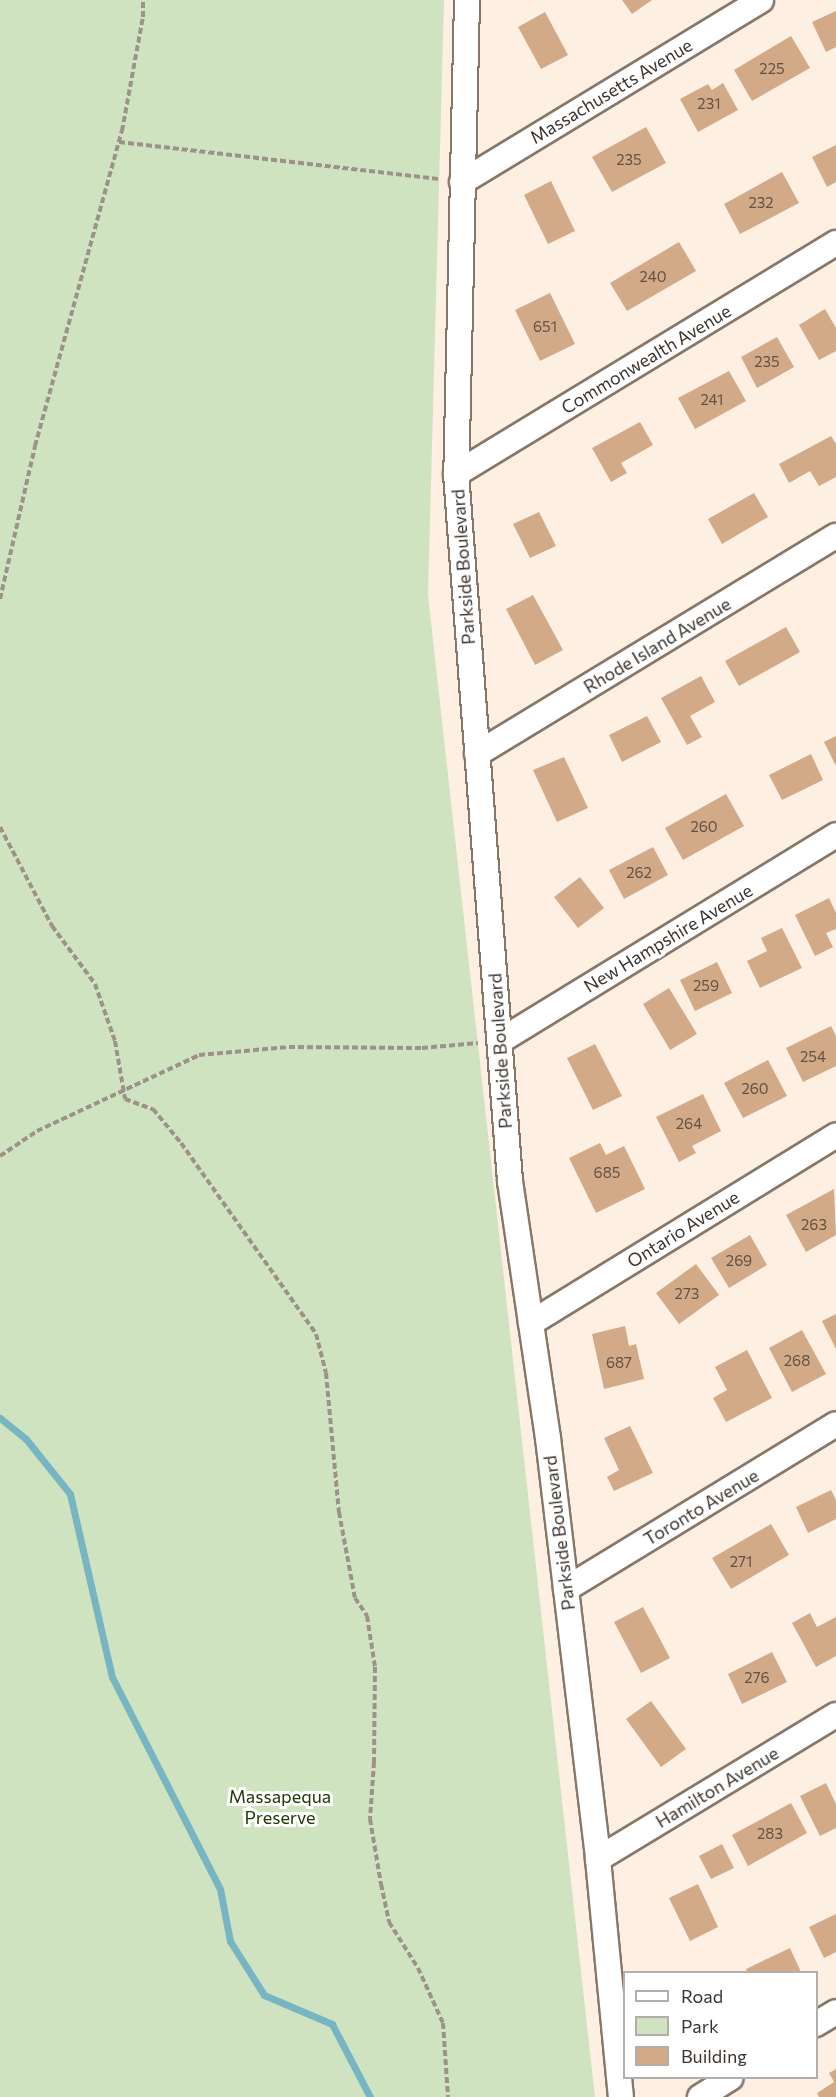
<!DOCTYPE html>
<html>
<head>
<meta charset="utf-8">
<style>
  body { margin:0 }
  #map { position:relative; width:836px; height:2097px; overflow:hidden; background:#feefe3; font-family:Commissioner,sans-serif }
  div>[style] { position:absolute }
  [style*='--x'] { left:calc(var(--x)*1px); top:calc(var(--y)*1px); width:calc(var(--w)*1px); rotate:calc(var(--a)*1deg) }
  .green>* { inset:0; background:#d0e3c0 }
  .stream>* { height:7px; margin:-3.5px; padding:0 3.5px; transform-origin:3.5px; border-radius:3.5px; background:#77b5c3 }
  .building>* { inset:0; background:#d3aa88 }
  .path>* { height:4px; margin-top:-2px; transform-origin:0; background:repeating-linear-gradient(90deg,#9d9289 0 6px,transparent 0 9px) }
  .roads { filter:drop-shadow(2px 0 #877769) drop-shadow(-2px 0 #877769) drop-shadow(0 2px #877769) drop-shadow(0 -2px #877769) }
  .minor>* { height:24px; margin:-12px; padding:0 12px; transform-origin:12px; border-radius:12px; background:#fff }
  span { translate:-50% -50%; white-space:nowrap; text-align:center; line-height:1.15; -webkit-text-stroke:6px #fff; paint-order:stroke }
  .number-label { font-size:15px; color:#615244 }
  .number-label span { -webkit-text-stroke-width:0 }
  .street-label { font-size:18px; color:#3b342e }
  .park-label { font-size:18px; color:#213705 }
  .legend { position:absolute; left:623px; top:1971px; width:195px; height:108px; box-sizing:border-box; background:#fff; border:2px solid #b1aeab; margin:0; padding:8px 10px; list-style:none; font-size:18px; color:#3b342e }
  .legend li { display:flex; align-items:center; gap:12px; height:30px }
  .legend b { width:30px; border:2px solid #b1aeab }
</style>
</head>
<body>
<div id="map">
  <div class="green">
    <div style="clip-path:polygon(0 0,444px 0,428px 595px,595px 2097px,0 2097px)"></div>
  </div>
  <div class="stream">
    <div style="--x:0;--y:1418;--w:33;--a:39"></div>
    <div style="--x:26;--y:1439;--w:70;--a:51.3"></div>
    <div style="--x:70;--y:1494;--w:188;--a:77.1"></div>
    <div style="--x:112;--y:1677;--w:238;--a:63"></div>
    <div style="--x:220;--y:1889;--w:53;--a:79.1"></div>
    <div style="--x:230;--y:1941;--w:64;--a:57.8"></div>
    <div style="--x:264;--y:1995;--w:74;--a:23.1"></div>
    <div style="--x:332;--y:2024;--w:82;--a:62.5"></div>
  </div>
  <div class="building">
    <div style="clip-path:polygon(622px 0,652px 0,632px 14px)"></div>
    <div style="clip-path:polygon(836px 11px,836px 47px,826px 52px,812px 22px)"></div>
    <div style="clip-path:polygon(545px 12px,568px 55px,541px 69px,518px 27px)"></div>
    <div style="clip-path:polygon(791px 36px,810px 68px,752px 101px,734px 70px)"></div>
    <div style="clip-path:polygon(723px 83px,738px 110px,698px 132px,680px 99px,708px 84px,712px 90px)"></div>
    <div style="clip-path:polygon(646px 127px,666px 163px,612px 192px,592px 157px)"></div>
    <div style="clip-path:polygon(836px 145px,836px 182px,827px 187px,812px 157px)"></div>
    <div style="clip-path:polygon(782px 172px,799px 203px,740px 234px,724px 204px)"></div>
    <div style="clip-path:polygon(551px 181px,575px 231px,548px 244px,524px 195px)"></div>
    <div style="clip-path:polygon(679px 242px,696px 271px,627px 311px,610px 283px)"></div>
    <div style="clip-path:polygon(550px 293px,575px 344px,540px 361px,515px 310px)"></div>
    <div style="clip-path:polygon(825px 309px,836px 328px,836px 351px,819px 360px,799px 325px)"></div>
    <div style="clip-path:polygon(777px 337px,794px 367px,757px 388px,741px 357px)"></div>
    <div style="clip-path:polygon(729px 371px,746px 401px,695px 429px,678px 398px)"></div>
    <div style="clip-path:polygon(640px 422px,653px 445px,621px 463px,627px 473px,611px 482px,592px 448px)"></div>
    <div style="clip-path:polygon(831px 436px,836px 444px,836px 477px,819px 486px,810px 471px,789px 483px,779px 464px)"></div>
    <div style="clip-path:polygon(754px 493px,768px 517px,722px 544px,708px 519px)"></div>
    <div style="clip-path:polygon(539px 512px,556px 546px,530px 558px,513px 524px)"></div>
    <div style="clip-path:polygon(533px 595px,563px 650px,535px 665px,506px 609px)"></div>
    <div style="clip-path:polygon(786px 627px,800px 652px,739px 686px,725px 661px)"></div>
    <div style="clip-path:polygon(701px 676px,715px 702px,690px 716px,702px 737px,687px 745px,661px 698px)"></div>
    <div style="clip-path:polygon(647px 716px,661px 742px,622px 762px,609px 735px)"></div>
    <div style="clip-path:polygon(836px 736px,836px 766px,824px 742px)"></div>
    <div style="clip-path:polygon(811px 754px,823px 780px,782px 800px,769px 775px)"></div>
    <div style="clip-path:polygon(564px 757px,588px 808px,557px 822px,533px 770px)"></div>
    <div style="clip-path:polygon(726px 794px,744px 826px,683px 860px,665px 828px)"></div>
    <div style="clip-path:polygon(653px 847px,668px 875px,624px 899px,609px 870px)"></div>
    <div style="clip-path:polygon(580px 877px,604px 908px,578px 928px,554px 897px)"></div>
    <div style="clip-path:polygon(829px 898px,836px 913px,836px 929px,826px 933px,833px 947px,815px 956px,795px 915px)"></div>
    <div style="clip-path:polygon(782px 928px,802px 968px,760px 988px,747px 961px,767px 951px,761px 938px)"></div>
    <div style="clip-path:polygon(717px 962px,732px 993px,695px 1011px,680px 980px)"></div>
    <div style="clip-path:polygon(669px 988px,697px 1034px,670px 1050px,643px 1004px)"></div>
    <div style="clip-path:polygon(831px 1026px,836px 1036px,836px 1066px,803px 1082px,786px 1048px)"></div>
    <div style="clip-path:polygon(595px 1044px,622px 1096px,593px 1110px,567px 1058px)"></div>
    <div style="clip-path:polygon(768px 1060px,787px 1096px,743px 1118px,724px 1083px)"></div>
    <div style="clip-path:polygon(703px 1094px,721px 1131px,692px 1146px,696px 1153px,679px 1162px,656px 1117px)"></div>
    <div style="clip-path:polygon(600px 1143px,606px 1155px,624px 1146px,645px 1189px,596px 1213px,569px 1158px)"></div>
    <div style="clip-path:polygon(834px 1189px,836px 1235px,806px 1252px,786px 1215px)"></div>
    <div style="clip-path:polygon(750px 1235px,767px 1265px,729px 1288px,711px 1258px)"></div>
    <div style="clip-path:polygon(696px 1264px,719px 1295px,679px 1324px,656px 1293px)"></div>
    <div style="clip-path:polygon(836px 1314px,836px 1349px,822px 1321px)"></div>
    <div style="clip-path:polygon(625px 1326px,629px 1346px,636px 1344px,644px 1379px,604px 1389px,592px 1334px)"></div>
    <div style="clip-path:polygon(802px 1330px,826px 1374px,792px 1392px,769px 1348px)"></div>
    <div style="clip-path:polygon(747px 1350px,772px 1398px,726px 1422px,713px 1398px,727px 1390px,715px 1367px)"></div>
    <div style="clip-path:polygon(630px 1426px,653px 1473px,614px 1491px,607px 1477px,619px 1470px,604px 1438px)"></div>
    <div style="clip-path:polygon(831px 1490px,836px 1500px,836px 1519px,808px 1533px,796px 1507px)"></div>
    <div style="clip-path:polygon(771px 1524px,789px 1555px,731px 1589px,712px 1558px)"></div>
    <div style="clip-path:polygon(643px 1607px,670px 1658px,641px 1673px,614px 1622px)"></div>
    <div style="clip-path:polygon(810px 1613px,817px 1627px,836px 1617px,836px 1656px,816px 1667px,792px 1623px)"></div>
    <div style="clip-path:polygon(772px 1652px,787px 1682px,742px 1704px,728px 1674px)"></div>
    <div style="clip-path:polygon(651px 1701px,686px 1749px,661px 1767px,626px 1719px)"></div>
    <div style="clip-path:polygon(826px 1783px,836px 1804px,836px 1828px,820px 1836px,800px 1796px)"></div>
    <div style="clip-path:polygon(791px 1803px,807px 1833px,748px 1866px,732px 1835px)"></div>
    <div style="clip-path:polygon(722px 1844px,734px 1868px,711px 1879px,699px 1856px)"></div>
    <div style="clip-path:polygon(698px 1884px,718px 1927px,690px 1941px,669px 1898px)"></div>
    <div style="clip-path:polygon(836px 1914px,836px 1952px,824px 1958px,809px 1927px)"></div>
    <div style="clip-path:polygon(790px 1948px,801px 1972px,747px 1972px,746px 1969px)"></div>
    <div style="clip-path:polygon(836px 2069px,836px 2097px,819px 2097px,817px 2093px,834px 2082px,829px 2073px)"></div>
  </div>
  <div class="path">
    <div style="--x:119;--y:142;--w:323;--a:6.6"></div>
    <div style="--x:0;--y:599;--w:157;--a:-77.1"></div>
    <div style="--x:35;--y:446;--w:327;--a:-74.6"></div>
    <div style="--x:122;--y:131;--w:116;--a:-79.6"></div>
    <div style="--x:143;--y:17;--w:17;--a:-90"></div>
    <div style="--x:0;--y:827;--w:112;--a:62.3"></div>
    <div style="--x:52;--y:926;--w:72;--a:53.4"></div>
    <div style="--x:95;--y:984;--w:60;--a:70.7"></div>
    <div style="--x:115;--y:1041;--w:59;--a:80.2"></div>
    <div style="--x:125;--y:1099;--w:30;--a:20"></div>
    <div style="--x:153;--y:1109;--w:44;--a:50.5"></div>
    <div style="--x:181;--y:1143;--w:234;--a:54.7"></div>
    <div style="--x:316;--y:1334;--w:40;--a:75.6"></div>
    <div style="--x:326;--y:1373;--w:140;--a:84.7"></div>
    <div style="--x:339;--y:1512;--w:87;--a:79.5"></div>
    <div style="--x:355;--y:1598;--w:22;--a:56"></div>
    <div style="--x:367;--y:1616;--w:52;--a:81.1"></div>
    <div style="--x:375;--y:1667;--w:95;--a:90.6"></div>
    <div style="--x:374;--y:1762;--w:57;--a:94"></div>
    <div style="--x:370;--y:1819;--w:66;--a:80.4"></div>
    <div style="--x:381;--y:1884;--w:39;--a:78"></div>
    <div style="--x:389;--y:1922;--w:54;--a:57.8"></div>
    <div style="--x:418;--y:1968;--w:60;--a:65.6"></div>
    <div style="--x:443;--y:2023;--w:74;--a:86.1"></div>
    <div style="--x:0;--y:1156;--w:45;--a:-34"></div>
    <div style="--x:37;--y:1131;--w:179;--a:-25.1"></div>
    <div style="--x:199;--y:1055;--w:90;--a:-5.1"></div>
    <div style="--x:289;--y:1047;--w:133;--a:0.4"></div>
    <div style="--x:422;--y:1048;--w:56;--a:-5.1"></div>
  </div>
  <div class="roads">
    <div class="minor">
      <div style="--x:467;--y:0;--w:474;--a:91.3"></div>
      <div style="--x:456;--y:474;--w:709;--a:85.63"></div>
      <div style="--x:510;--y:1181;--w:260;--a:81.6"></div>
      <div style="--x:548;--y:1438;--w:424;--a:83.2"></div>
      <div style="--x:598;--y:1859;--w:239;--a:84.5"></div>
      <div style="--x:462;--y:182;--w:350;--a:-31.3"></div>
      <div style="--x:456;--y:474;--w:445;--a:-31.3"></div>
      <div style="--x:477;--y:754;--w:420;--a:-31.3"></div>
      <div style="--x:500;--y:1041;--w:394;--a:-31.5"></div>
      <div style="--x:531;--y:1323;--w:358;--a:-31.6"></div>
      <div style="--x:566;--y:1589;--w:316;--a:-31.4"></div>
      <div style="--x:598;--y:1859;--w:278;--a:-31.2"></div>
      <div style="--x:816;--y:2024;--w:23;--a:-31"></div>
      <div style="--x:700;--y:2097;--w:36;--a:-32"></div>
    </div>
  </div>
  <div class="number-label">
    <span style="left:772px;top:69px">225</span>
    <span style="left:709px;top:104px">231</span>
    <span style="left:629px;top:160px">235</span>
    <span style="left:761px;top:203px">232</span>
    <span style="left:653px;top:277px">240</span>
    <span style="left:545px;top:327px">651</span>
    <span style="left:767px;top:362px">235</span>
    <span style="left:712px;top:400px">241</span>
    <span style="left:704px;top:827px">260</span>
    <span style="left:639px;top:873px">262</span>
    <span style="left:706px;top:986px">259</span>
    <span style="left:813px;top:1057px">254</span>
    <span style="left:755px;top:1089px">260</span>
    <span style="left:689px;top:1124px">264</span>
    <span style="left:607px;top:1173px">685</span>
    <span style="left:814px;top:1225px">263</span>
    <span style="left:739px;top:1261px">269</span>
    <span style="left:687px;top:1294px">273</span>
    <span style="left:797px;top:1361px">268</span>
    <span style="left:619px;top:1363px">687</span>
    <span style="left:741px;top:1562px">271</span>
    <span style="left:757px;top:1678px">276</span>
    <span style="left:770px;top:1834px">283</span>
  </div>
  <div class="street-label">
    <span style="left:611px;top:91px;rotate:-31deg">Massachusetts Avenue</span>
    <span style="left:646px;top:359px;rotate:-31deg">Commonwealth Avenue</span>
    <span style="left:463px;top:567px;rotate:-94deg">Parkside Boulevard</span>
    <span style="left:657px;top:645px;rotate:-31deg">Rhode Island Avenue</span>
    <span style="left:668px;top:938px;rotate:-31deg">New Hampshire Avenue</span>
    <span style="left:500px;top:1051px;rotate:-94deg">Parkside Boulevard</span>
    <span style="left:683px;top:1229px;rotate:-32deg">Ontario Avenue</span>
    <span style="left:701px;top:1507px;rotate:-31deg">Toronto Avenue</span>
    <span style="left:559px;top:1533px;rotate:-97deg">Parkside Boulevard</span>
    <span style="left:717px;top:1787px;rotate:-31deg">Hamilton Avenue</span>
  </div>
  <div class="park-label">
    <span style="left:280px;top:1807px">Massapequa<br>Preserve</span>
  </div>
  <ul class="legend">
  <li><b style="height:8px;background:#fff"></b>Road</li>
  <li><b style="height:16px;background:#d0e3c0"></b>Park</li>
  <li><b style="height:16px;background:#d3aa88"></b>Building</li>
  </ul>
</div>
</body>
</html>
